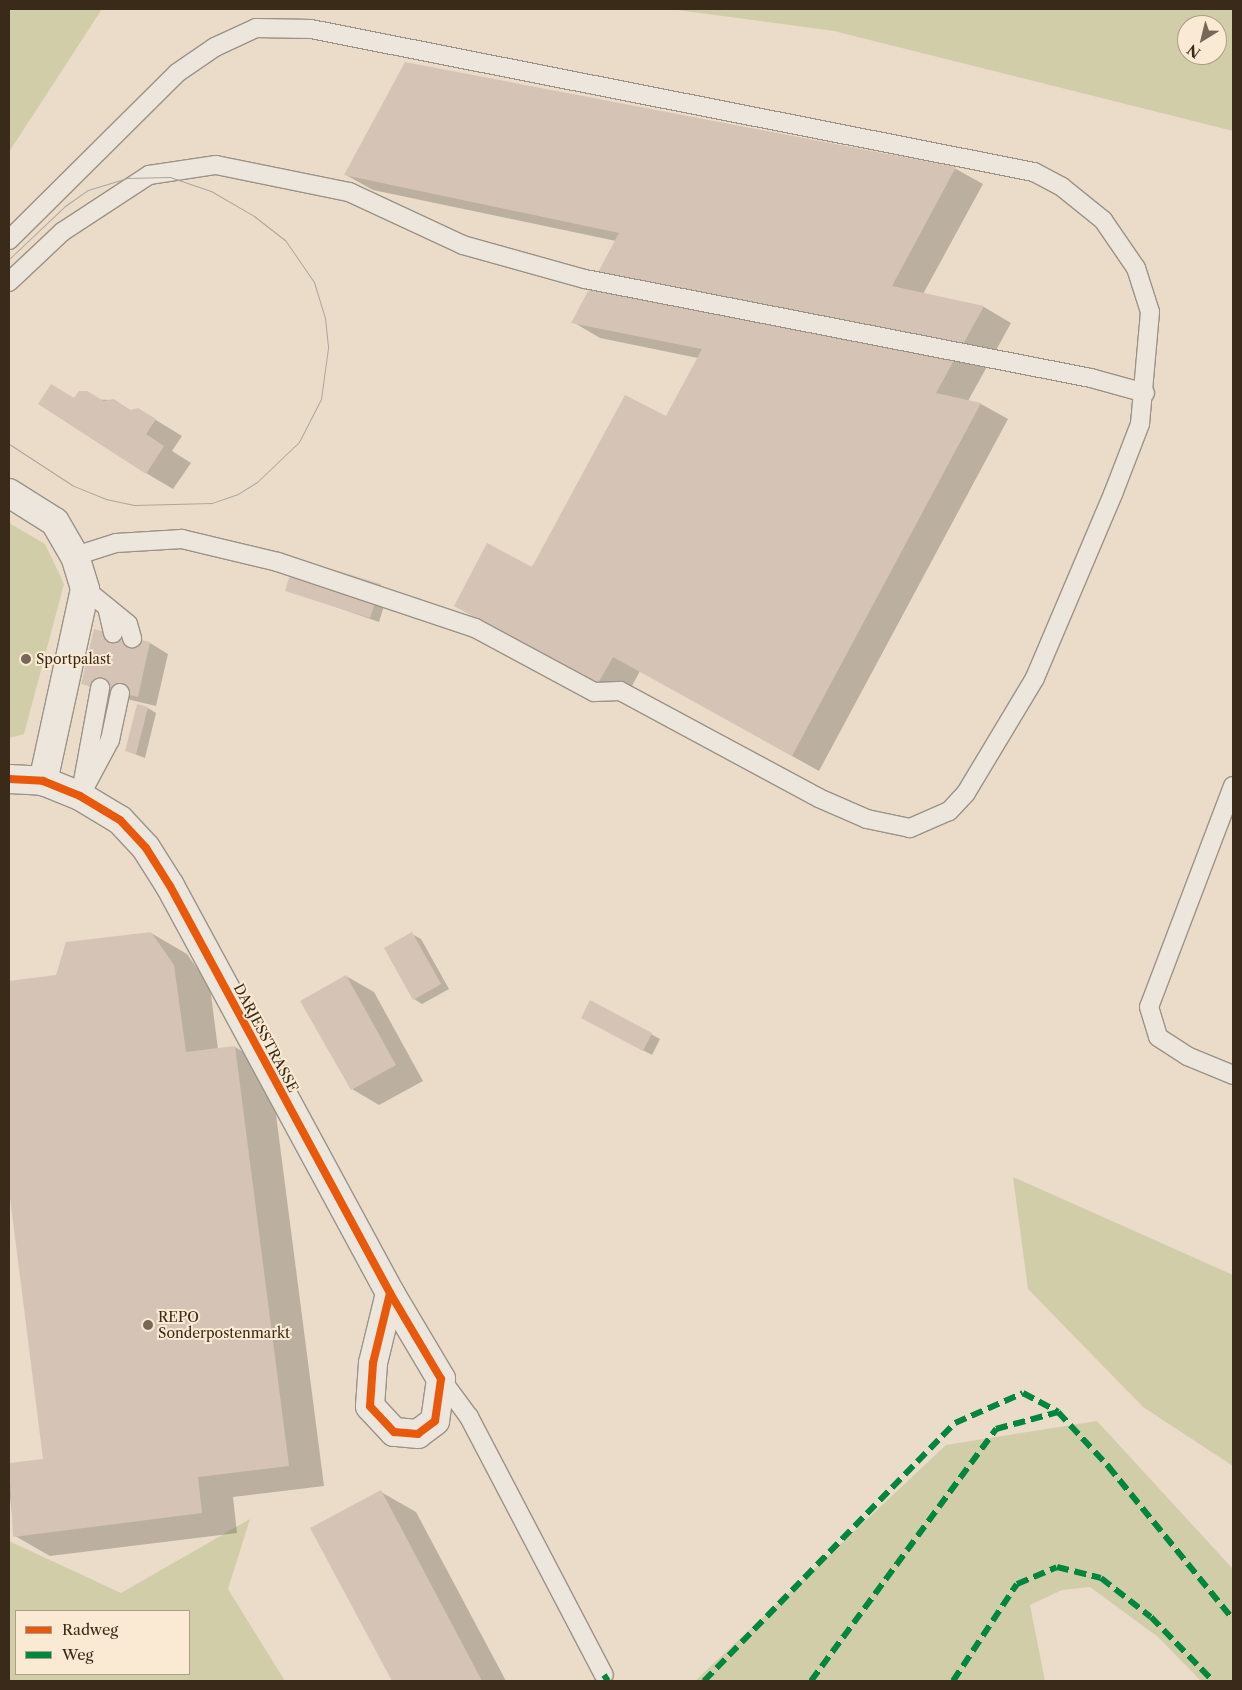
<!DOCTYPE html>
<html>
<head>
<meta charset="utf-8">
<style>
  body { margin:0 }
  #map { position:relative; width:1242px; height:1690px; overflow:hidden; background:#eadcc9; font-family:"Libre Caslon Text",serif }
  div>[style] { position:absolute }
  [style*='--x'] { left:calc(var(--x)*1px); top:calc(var(--y)*1px); width:calc(var(--w)*1px); rotate:calc(var(--a)*1deg) }
  .green>* { inset:0; background:#d2cda9 }
  .shadow>* { inset:0; background:#0003 }
  .building>* { inset:0; background:#d5c4b6 }
  .roads { filter:drop-shadow(1px 0 #9c9286) drop-shadow(-1px 0 #9c9286) drop-shadow(0 1px #9c9286) drop-shadow(0 -1px #9c9286) }
  .service>* { height:18px; margin:-9px; padding:0 9px; transform-origin:9px; border-radius:9px; background:#ede6dd }
  .minor>* { height:28px; margin:-14px; padding:0 14px; transform-origin:14px; border-radius:14px; background:#ede6dd }
  .tram>* { height:1px; margin:-0.5px; padding:0 0.5px; transform-origin:0.5px; border-radius:0.5px; background:#aca69d }
  .quiet>* { height:6px; margin-top:-3px; transform-origin:0; background:repeating-linear-gradient(90deg,#00873e 0 12px,transparent 0 18px) }
  .cycleway>* { height:8px; margin:-4px; padding:0 4px; transform-origin:4px; border-radius:4px; background:#e8590c }
  .dots>* { width:14px; height:14px; translate:-50% -50%; box-sizing:border-box; border:2px solid #faead3; border-radius:50% }
  span { translate:-50% -50%; white-space:nowrap; text-align:center; line-height:1.15; -webkit-text-stroke:4px #faead3; paint-order:stroke }
  .poi-label { font-size:14px; color:#392a19 }
  .left { translate:0 -50%; text-align:left }
  .street-label { font-size:14px; color:#392a19 }
  .frame { position:absolute; inset:0; border:10px solid #392a19; pointer-events:none }
  .legend { position:absolute; left:15px; top:1610px; width:175px; height:65px; box-sizing:border-box; background:#faead3; border:1px solid #ad9d89; margin:0; padding:6px 9px; list-style:none; font-size:15px; color:#392a19 }
  .legend li { display:flex; align-items:center; gap:10px; height:25px }
  .legend b { width:25px; border:1px solid #ad9d89 }
  .north { position:absolute; left:1177px; top:15px; width:50px; height:50px; box-sizing:border-box; background:#faead3; border:1px solid #ad9d89; border-radius:50%; rotate:216deg; font-size:14px; font-weight:700; line-height:20px; text-align:center; color:#392a19 }
  .north::after { content:''; display:block; margin:auto; width:18px; height:22px; background:#776857; clip-path:polygon(50% 0,100% 100%,50% 72%,0 100%) }
</style>
</head>
<body>
<div id="map">
  <div class="green">
    <div style="clip-path:polygon(9px 9px,102px 9px,9px 152px)"></div>
    <div style="clip-path:polygon(evenodd,670px 9px,1233px 9px,1233px 131px,834px 31px,670px 9px,1187px 25px,1217px 25px,1217px 55px,1187px 55px,1187px 25px)"></div>
    <div style="clip-path:polygon(9px 523px,45px 544px,64px 584px,24px 734px,9px 738px)"></div>
    <div style="clip-path:polygon(1013px 1177px,1233px 1275px,1233px 1466px,1143px 1407px,1028px 1289px)"></div>
    <div style="clip-path:polygon(1097px 1421px,1233px 1569px,1233px 1681px,1201px 1681px,1158px 1637px,1090px 1587px,1062px 1590px,1030px 1605px,1045px 1681px,695px 1681px,946px 1445px)"></div>
    <div style="clip-path:polygon(evenodd,250px 1519px,228px 1589px,285px 1681px,9px 1681px,9px 1541px,121px 1593px,250px 1519px,189px 1611px,189px 1674px,16px 1674px,16px 1611px,189px 1611px)"></div>
  </div>
  <div class="shadow">
    <div style="clip-path:polygon(406px 64px,956px 169px,983px 184px,923px 294px,984px 307px,1011px 323px,968px 401px,981px 404px,1008px 419px,819px 771px,640px 671px,625px 699px,483px 621px,666px 418px,698px 358px,600px 338px,573px 322px,616px 241px,373px 190px,346px 175px)"></div>
    <div style="clip-path:polygon(75px 399px,114px 400px,132px 411px,138px 409px,182px 436px,172px 451px,191px 463px,173px 489px,146px 473px)"></div>
    <div style="clip-path:polygon(380px 585px,389px 590px,379px 622px,287px 590px)"></div>
    <div style="clip-path:polygon(95px 630px,150px 643px,168px 654px,156px 706px,101px 693px,83px 683px)"></div>
    <div style="clip-path:polygon(148px 708px,156px 713px,145px 758px,127px 751px)"></div>
    <div style="clip-path:polygon(151px 933px,187px 954px,210px 987px,218px 1049px,235px 1047px,270px 1068px,324px 1486px,233px 1497px,237px 1533px,50px 1556px,15px 1536px,9px 1489px,9px 1464px,45px 1460px,9px 1180px,9px 982px,57px 976px)"></div>
    <div style="clip-path:polygon(412px 934px,421px 939px,449px 989px,422px 1004px,414px 999px)"></div>
    <div style="clip-path:polygon(346px 976px,374px 992px,423px 1081px,379px 1105px,352px 1089px)"></div>
    <div style="clip-path:polygon(591px 1002px,660px 1039px,652px 1055px,592px 1023px)"></div>
    <div style="clip-path:polygon(381px 1492px,416px 1512px,506px 1681px,393px 1681px,312px 1528px)"></div>
  </div>
  <div class="building">
    <div style="clip-path:polygon(405px 62px,956px 167px,892px 286px,984px 306px,936px 393px,981px 403px,792px 756px,613px 657px,597px 685px,454px 606px,487px 543px,532px 567px,625px 395px,666px 416px,702px 349px,571px 323px,619px 233px,344px 175px)"></div>
    <div style="clip-path:polygon(51px 384px,74px 398px,79px 391px,87px 391px,104px 401px,114px 399px,130px 410px,138px 408px,156px 419px,146px 434px,164px 446px,146px 474px,38px 404px)"></div>
    <div style="clip-path:polygon(295px 558px,381px 584px,370px 618px,285px 591px)"></div>
    <div style="clip-path:polygon(94px 629px,150px 642px,138px 697px,81px 684px)"></div>
    <div style="clip-path:polygon(137px 704px,148px 707px,136px 754px,125px 751px)"></div>
    <div style="clip-path:polygon(151px 932px,174px 965px,186px 1052px,235px 1046px,289px 1466px,198px 1477px,202px 1513px,13px 1537px,9px 1463px,43px 1459px,9px 1190px,9px 981px,56px 975px,66px 942px)"></div>
    <div style="clip-path:polygon(412px 932px,441px 984px,413px 1000px,384px 948px)"></div>
    <div style="clip-path:polygon(346px 975px,396px 1065px,351px 1090px,300px 1001px)"></div>
    <div style="clip-path:polygon(590px 1000px,652px 1033px,643px 1051px,581px 1018px)"></div>
    <div style="clip-path:polygon(381px 1490px,482px 1681px,392px 1681px,310px 1528px)"></div>
  </div>
  <div class="roads">
    <div class="service">
      <div style="--x:9;--y:240;--w:237;--a:-44.8"></div>
      <div style="--x:177;--y:73;--w:46;--a:-34.4"></div>
      <div style="--x:215;--y:47;--w:45;--a:-24.9"></div>
      <div style="--x:256;--y:28;--w:55;--a:1"></div>
      <div style="--x:311;--y:29;--w:737;--a:11.19"></div>
      <div style="--x:1034;--y:172;--w:32;--a:28"></div>
      <div style="--x:1062;--y:187;--w:53;--a:38.8"></div>
      <div style="--x:1103;--y:220;--w:58;--a:55.5"></div>
      <div style="--x:1136;--y:268;--w:46;--a:72.3"></div>
      <div style="--x:1150;--y:312;--w:112;--a:95.1"></div>
      <div style="--x:1140;--y:424;--w:75;--a:111.1"></div>
      <div style="--x:1113;--y:494;--w:200;--a:113"></div>
      <div style="--x:1035;--y:678;--w:134;--a:121"></div>
      <div style="--x:966;--y:793;--w:25;--a:133"></div>
      <div style="--x:949;--y:811;--w:43;--a:156.4"></div>
      <div style="--x:910;--y:828;--w:44;--a:-168.2"></div>
      <div style="--x:867;--y:819;--w:52;--a:-156.4"></div>
      <div style="--x:819;--y:798;--w:226;--a:-151.7"></div>
      <div style="--x:620;--y:691;--w:26;--a:178"></div>
      <div style="--x:594;--y:692;--w:135;--a:-151.7"></div>
      <div style="--x:475;--y:628;--w:208;--a:-161.5"></div>
      <div style="--x:278;--y:562;--w:99;--a:-166.5"></div>
      <div style="--x:182;--y:539;--w:66;--a:176.5"></div>
      <div style="--x:116;--y:543;--w:43;--a:162.4"></div>
      <div style="--x:9;--y:282;--w:73;--a:-43.3"></div>
      <div style="--x:62;--y:232;--w:104;--a:-33.2"></div>
      <div style="--x:149;--y:175;--w:68;--a:-8.5"></div>
      <div style="--x:216;--y:165;--w:136;--a:11.5"></div>
      <div style="--x:349;--y:192;--w:126;--a:24.9"></div>
      <div style="--x:463;--y:245;--w:127;--a:15.6"></div>
      <div style="--x:585;--y:279;--w:516;--a:11.07"></div>
      <div style="--x:1091;--y:378;--w:56;--a:15.5"></div>
      <div style="--x:85;--y:589;--w:55;--a:39.1"></div>
      <div style="--x:128;--y:624;--w:15;--a:74"></div>
      <div style="--x:107;--y:607;--w:27;--a:77"></div>
      <div style="--x:83;--y:781;--w:95;--a:-79.6"></div>
      <div style="--x:1233;--y:786;--w:236;--a:110.8"></div>
      <div style="--x:1149;--y:1007;--w:31;--a:73"></div>
      <div style="--x:1158;--y:1037;--w:35;--a:33"></div>
      <div style="--x:1187;--y:1056;--w:50;--a:22.4"></div>
      <div style="--x:80;--y:796;--w:64;--a:-61.8"></div>
      <div style="--x:110;--y:740;--w:48;--a:-78"></div>
      <div style="--x:441;--y:1379;--w:47;--a:53.6"></div>
      <div style="--x:469;--y:1417;--w:291;--a:62.4"></div>
    </div>
    <div class="minor">
      <div style="--x:9;--y:493;--w:54;--a:32.2"></div>
      <div style="--x:55;--y:522;--w:39;--a:60"></div>
      <div style="--x:75;--y:556;--w:34;--a:73"></div>
      <div style="--x:85;--y:589;--w:197;--a:102.3"></div>
      <div style="--x:9;--y:779;--w:34;--a:3"></div>
      <div style="--x:43;--y:781;--w:40;--a:22"></div>
      <div style="--x:80;--y:796;--w:47;--a:31"></div>
      <div style="--x:120;--y:820;--w:38;--a:47"></div>
      <div style="--x:146;--y:848;--w:45;--a:57.7"></div>
      <div style="--x:170;--y:886;--w:463;--a:61.6"></div>
      <div style="--x:390;--y:1293;--w:100;--a:59.3"></div>
      <div style="--x:441;--y:1379;--w:42;--a:98.1"></div>
      <div style="--x:435;--y:1421;--w:21;--a:143"></div>
      <div style="--x:418;--y:1434;--w:24;--a:-175"></div>
      <div style="--x:394;--y:1432;--w:35;--a:-133"></div>
      <div style="--x:370;--y:1406;--w:43;--a:-86"></div>
      <div style="--x:373;--y:1363;--w:72;--a:-76.3"></div>
    </div>
  </div>
  <div class="tram">
    <div style="--x:9;--y:259;--w:77;--a:-43.4"></div>
    <div style="--x:65;--y:206;--w:28;--a:-35"></div>
    <div style="--x:88;--y:190;--w:41;--a:-17.1"></div>
    <div style="--x:127;--y:178;--w:43;--a:-1.3"></div>
    <div style="--x:170;--y:177;--w:43;--a:18.9"></div>
    <div style="--x:211;--y:191;--w:50;--a:30.2"></div>
    <div style="--x:254;--y:216;--w:39;--a:38"></div>
    <div style="--x:285;--y:240;--w:51;--a:55.4"></div>
    <div style="--x:314;--y:282;--w:38;--a:73"></div>
    <div style="--x:325;--y:318;--w:30;--a:84"></div>
    <div style="--x:328;--y:348;--w:51;--a:97.8"></div>
    <div style="--x:321;--y:399;--w:48;--a:117.1"></div>
    <div style="--x:299;--y:442;--w:58;--a:136.4"></div>
    <div style="--x:257;--y:482;--w:22;--a:148"></div>
    <div style="--x:238;--y:494;--w:28;--a:161"></div>
    <div style="--x:212;--y:503;--w:78;--a:178.5"></div>
    <div style="--x:134;--y:505;--w:29;--a:-168"></div>
    <div style="--x:106;--y:499;--w:37;--a:-158"></div>
    <div style="--x:72;--y:485;--w:75;--a:-146.9"></div>
  </div>
  <div class="quiet">
    <div style="--x:604;--y:1675;--w:7;--a:56"></div>
    <div style="--x:704;--y:1681;--w:360;--a:-45.8"></div>
    <div style="--x:955;--y:1423;--w:74;--a:-23.8"></div>
    <div style="--x:1023;--y:1393;--w:40;--a:28"></div>
    <div style="--x:1058;--y:1412;--w:74;--a:47.2"></div>
    <div style="--x:1108;--y:1466;--w:198;--a:50.8"></div>
    <div style="--x:811;--y:1681;--w:313;--a:-53.7"></div>
    <div style="--x:996;--y:1429;--w:64;--a:-15.3"></div>
    <div style="--x:953;--y:1681;--w:116;--a:-56.6"></div>
    <div style="--x:1017;--y:1584;--w:43;--a:-23"></div>
    <div style="--x:1057;--y:1567;--w:45;--a:14"></div>
    <div style="--x:1101;--y:1578;--w:63;--a:38"></div>
    <div style="--x:1151;--y:1617;--w:89;--a:45.9"></div>
  </div>
  <div class="cycleway">
    <div style="--x:9;--y:779;--w:34;--a:3"></div>
    <div style="--x:43;--y:781;--w:40;--a:22"></div>
    <div style="--x:80;--y:796;--w:47;--a:31"></div>
    <div style="--x:120;--y:820;--w:38;--a:47"></div>
    <div style="--x:146;--y:848;--w:45;--a:57.7"></div>
    <div style="--x:170;--y:886;--w:463;--a:61.6"></div>
    <div style="--x:390;--y:1293;--w:100;--a:59.3"></div>
    <div style="--x:441;--y:1379;--w:42;--a:98.1"></div>
    <div style="--x:435;--y:1421;--w:21;--a:143"></div>
    <div style="--x:418;--y:1434;--w:24;--a:-175"></div>
    <div style="--x:394;--y:1432;--w:35;--a:-133"></div>
    <div style="--x:370;--y:1406;--w:43;--a:-86"></div>
    <div style="--x:373;--y:1363;--w:72;--a:-76.3"></div>
  </div>
  <div class="dots">
    <div style="left:26px;top:659px;background:#776857"></div>
    <div style="left:148px;top:1325px;background:#776857"></div>
  </div>
  <div class="poi-label">
    <span class="left" style="left:36px;top:659px">Sportpalast</span>
    <span class="left" style="left:158px;top:1325px">REPO<br>Sonderpostenmarkt</span>
  </div>
  <div class="street-label">
    <span style="left:266px;top:1038px;rotate:62deg">DARJESSTRASSE</span>
  </div>
  <div class="frame"></div>
  <ul class="legend">
  <li><b style="height:6px;background:#e8590c"></b>Radweg</li>
  <li><b style="height:6px;background:#00873e"></b>Weg</li>
  </ul>
  <div class="north">N</div>
</div>
</body>
</html>
